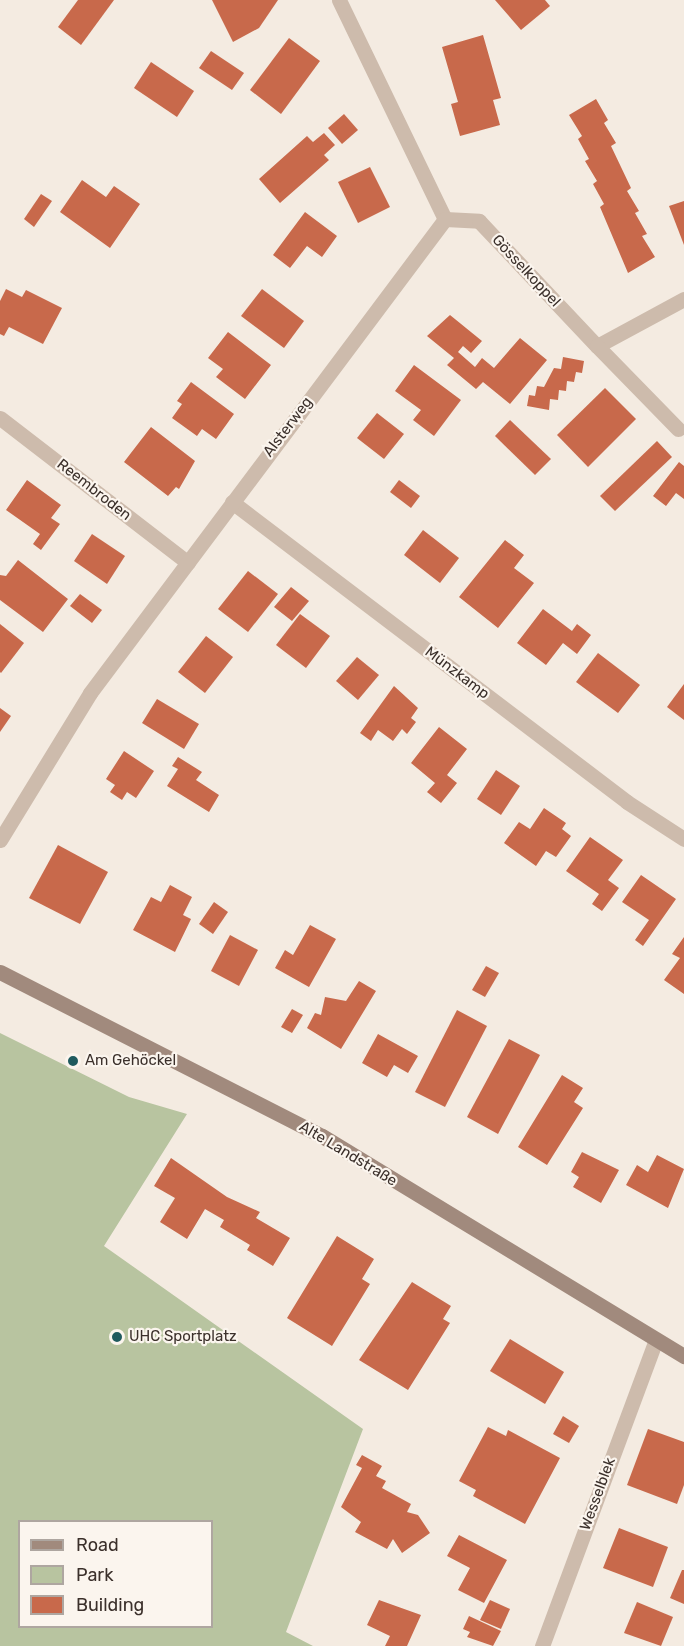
<!DOCTYPE html>
<html>
<head>
<meta charset="utf-8">
<style>
  body { margin:0 }
  #map { position:relative; width:684px; height:1646px; overflow:hidden; background:#f4ebe1; font-family:Rubik,sans-serif }
  div>[style] { position:absolute }
  [style*='--x'] { left:calc(var(--x)*1px); top:calc(var(--y)*1px); width:calc(var(--w)*1px); rotate:calc(var(--a)*1deg) }
  .green>* { inset:0; background:#b8c4a0 }
  .building>* { inset:0; background:#c8694b }
  .minor>* { height:15px; margin:-7.5px; padding:0 7.5px; transform-origin:7.5px; border-radius:7.5px; background:#cdbbac }
  .secondary>* { height:15px; margin:-7.5px; padding:0 7.5px; transform-origin:7.5px; border-radius:7.5px; background:#a18a7d }
  .dots>* { width:16px; height:16px; translate:-50% -50%; box-sizing:border-box; border:3px solid #fbf5ee; border-radius:50% }
  span { translate:-50% -50%; white-space:nowrap; text-align:center; line-height:1.15; -webkit-text-stroke:4.5px #fbf5ee; paint-order:stroke }
  .street-label { font-size:15px; color:#3b302b }
  .poi-label { font-size:15px; color:#3b302b }
  .left { translate:0 -50%; text-align:left }
  .legend { position:absolute; left:18px; top:1520px; width:195px; height:108px; box-sizing:border-box; background:#fbf5ee; border:2px solid #aea6a0; margin:0; padding:8px 10px; list-style:none; font-size:18px; color:#3b302b }
  .legend li { display:flex; align-items:center; gap:12px; height:30px }
  .legend b { width:30px; border:2px solid #aea6a0 }
</style>
</head>
<body>
<div id="map">
  <div class="green">
    <div style="clip-path:polygon(evenodd,0 1033px,129px 1097px,187px 1114px,104px 1246px,363px 1429px,286px 1632px,313px 1646px,0 1646px,0 1033px,20px 1522px,212px 1522px,212px 1626px,20px 1626px,20px 1522px)"></div>
  </div>
  <div class="building">
    <div style="clip-path:polygon(78px 0,114px 0,81px 45px,58px 27px)"></div>
    <div style="clip-path:polygon(212px 0,278px 0,259px 28px,233px 42px)"></div>
    <div style="clip-path:polygon(495px 0,545px 0,550px 6px,521px 30px)"></div>
    <div style="clip-path:polygon(483px 35px,501px 98px,493px 100px,500px 125px,460px 136px,451px 104px,458px 102px,442px 47px)"></div>
    <div style="clip-path:polygon(289px 38px,320px 61px,281px 114px,250px 90px)"></div>
    <div style="clip-path:polygon(211px 51px,244px 73px,232px 90px,199px 68px)"></div>
    <div style="clip-path:polygon(151px 62px,194px 91px,177px 117px,134px 88px)"></div>
    <div style="clip-path:polygon(596px 99px,608px 120px,604px 123px,616px 143px,611px 146px,631px 188px,627px 191px,639px 211px,635px 213px,647px 234px,642px 236px,655px 257px,628px 273px,600px 207px,604px 204px,593px 184px,597px 181px,585px 161px,589px 159px,578px 139px,582px 136px,569px 115px)"></div>
    <div style="clip-path:polygon(344px 114px,358px 130px,342px 144px,328px 128px)"></div>
    <div style="clip-path:polygon(324px 133px,335px 145px,324px 155px,329px 160px,280px 203px,259px 179px,307px 136px,313px 142px)"></div>
    <div style="clip-path:polygon(370px 167px,390px 207px,358px 223px,338px 182px)"></div>
    <div style="clip-path:polygon(82px 180px,106px 197px,114px 186px,140px 204px,110px 248px,60px 212px)"></div>
    <div style="clip-path:polygon(41px 194px,52px 201px,34px 227px,24px 219px)"></div>
    <div style="clip-path:polygon(684px 201px,684px 245px,669px 206px)"></div>
    <div style="clip-path:polygon(305px 212px,337px 236px,322px 257px,307px 246px,290px 268px,273px 255px)"></div>
    <div style="clip-path:polygon(6px 289px,22px 297px,26px 290px,62px 308px,43px 344px,9px 327px,4px 336px,0 334px,0 301px)"></div>
    <div style="clip-path:polygon(262px 289px,304px 321px,284px 348px,241px 316px)"></div>
    <div style="clip-path:polygon(450px 315px,482px 341px,471px 353px,463px 346px,458px 352px,475px 367px,482px 358px,494px 368px,520px 338px,547px 360px,510px 404px,483px 382px,476px 389px,447px 365px,454px 358px,427px 336px)"></div>
    <div style="clip-path:polygon(228px 332px,271px 365px,245px 399px,216px 377px,223px 369px,208px 358px)"></div>
    <div style="clip-path:polygon(563px 357px,584px 361px,582px 373px,576px 372px,574px 382px,567px 381px,566px 391px,559px 390px,558px 400px,550px 399px,549px 410px,527px 406px,529px 395px,535px 396px,537px 386px,544px 387px,554px 368px,561px 369px)"></div>
    <div style="clip-path:polygon(414px 365px,461px 400px,434px 436px,413px 420px,421px 410px,395px 391px)"></div>
    <div style="clip-path:polygon(191px 382px,234px 414px,216px 439px,202px 429px,197px 436px,172px 418px,182px 404px,177px 401px)"></div>
    <div style="clip-path:polygon(605px 388px,636px 419px,588px 467px,557px 435px)"></div>
    <div style="clip-path:polygon(377px 413px,404px 434px,384px 459px,357px 438px)"></div>
    <div style="clip-path:polygon(510px 420px,551px 459px,535px 475px,495px 436px)"></div>
    <div style="clip-path:polygon(151px 427px,195px 461px,179px 489px,176px 487px,168px 496px,124px 462px)"></div>
    <div style="clip-path:polygon(657px 441px,672px 457px,615px 511px,600px 496px)"></div>
    <div style="clip-path:polygon(679px 462px,684px 466px,684px 499px,676px 493px,666px 506px,653px 496px)"></div>
    <div style="clip-path:polygon(27px 480px,61px 505px,51px 518px,60px 524px,41px 550px,33px 544px,40px 534px,6px 510px)"></div>
    <div style="clip-path:polygon(399px 480px,420px 496px,411px 508px,390px 492px)"></div>
    <div style="clip-path:polygon(423px 530px,459px 558px,440px 583px,404px 555px)"></div>
    <div style="clip-path:polygon(92px 534px,125px 556px,107px 584px,74px 561px)"></div>
    <div style="clip-path:polygon(505px 540px,524px 555px,514px 568px,534px 583px,498px 628px,459px 597px)"></div>
    <div style="clip-path:polygon(18px 560px,68px 599px,43px 632px,0 600px,0 575px,6px 576px)"></div>
    <div style="clip-path:polygon(248px 571px,278px 594px,248px 632px,218px 609px)"></div>
    <div style="clip-path:polygon(291px 587px,309px 601px,292px 621px,274px 607px)"></div>
    <div style="clip-path:polygon(80px 594px,102px 610px,92px 623px,70px 606px)"></div>
    <div style="clip-path:polygon(543px 609px,572px 631px,577px 624px,591px 635px,577px 654px,563px 643px,546px 665px,517px 643px)"></div>
    <div style="clip-path:polygon(300px 614px,330px 636px,306px 668px,276px 645px)"></div>
    <div style="clip-path:polygon(0 624px,24px 643px,1px 673px,0 672px)"></div>
    <div style="clip-path:polygon(206px 636px,233px 657px,205px 693px,178px 672px)"></div>
    <div style="clip-path:polygon(598px 653px,640px 685px,618px 713px,576px 682px)"></div>
    <div style="clip-path:polygon(357px 657px,379px 675px,358px 700px,336px 681px)"></div>
    <div style="clip-path:polygon(684px 684px,684px 720px,667px 707px)"></div>
    <div style="clip-path:polygon(394px 686px,418px 708px,411px 718px,416px 722px,407px 734px,402px 729px,393px 741px,378px 730px,371px 741px,360px 733px)"></div>
    <div style="clip-path:polygon(157px 699px,199px 724px,184px 749px,142px 723px)"></div>
    <div style="clip-path:polygon(0 708px,11px 716px,0 732px)"></div>
    <div style="clip-path:polygon(439px 727px,467px 749px,447px 775px,457px 783px,441px 803px,427px 792px,435px 783px,411px 763px)"></div>
    <div style="clip-path:polygon(124px 751px,154px 771px,136px 798px,127px 792px,122px 800px,110px 792px,115px 785px,106px 779px)"></div>
    <div style="clip-path:polygon(178px 757px,202px 772px,196px 780px,219px 795px,209px 812px,167px 786px,178px 769px,172px 766px)"></div>
    <div style="clip-path:polygon(496px 770px,520px 786px,501px 815px,477px 799px)"></div>
    <div style="clip-path:polygon(544px 808px,566px 823px,562px 829px,571px 836px,556px 857px,546px 851px,536px 866px,504px 843px,519px 822px,530px 829px)"></div>
    <div style="clip-path:polygon(590px 837px,623px 860px,608px 880px,619px 888px,602px 911px,592px 904px,599px 894px,566px 871px)"></div>
    <div style="clip-path:polygon(58px 845px,108px 872px,80px 924px,29px 898px)"></div>
    <div style="clip-path:polygon(641px 875px,676px 899px,643px 946px,635px 940px,649px 920px,622px 902px)"></div>
    <div style="clip-path:polygon(170px 885px,192px 897px,183px 915px,191px 919px,175px 952px,133px 930px,151px 897px,161px 902px)"></div>
    <div style="clip-path:polygon(214px 902px,228px 912px,213px 934px,199px 924px)"></div>
    <div style="clip-path:polygon(310px 925px,336px 939px,309px 987px,275px 968px,285px 950px,293px 955px)"></div>
    <div style="clip-path:polygon(230px 935px,258px 950px,239px 986px,211px 971px)"></div>
    <div style="clip-path:polygon(684px 937px,684px 994px,664px 980px,680px 958px,672px 954px)"></div>
    <div style="clip-path:polygon(486px 966px,499px 973px,485px 997px,472px 990px)"></div>
    <div style="clip-path:polygon(359px 981px,376px 991px,341px 1049px,307px 1028px,315px 1013px,321px 1015px,325px 997px,346px 1001px)"></div>
    <div style="clip-path:polygon(292px 1009px,303px 1015px,292px 1033px,281px 1027px)"></div>
    <div style="clip-path:polygon(457px 1010px,487px 1026px,445px 1107px,415px 1092px)"></div>
    <div style="clip-path:polygon(378px 1034px,418px 1056px,408px 1073px,394px 1065px,387px 1077px,362px 1063px)"></div>
    <div style="clip-path:polygon(509px 1039px,540px 1055px,498px 1134px,467px 1117px)"></div>
    <div style="clip-path:polygon(562px 1075px,583px 1088px,574px 1102px,583px 1108px,547px 1165px,518px 1147px)"></div>
    <div style="clip-path:polygon(582px 1152px,619px 1170px,601px 1203px,573px 1187px,579px 1177px,571px 1172px)"></div>
    <div style="clip-path:polygon(657px 1155px,684px 1169px,668px 1208px,626px 1185px,637px 1165px,648px 1172px)"></div>
    <div style="clip-path:polygon(171px 1158px,227px 1197px,260px 1212px,256px 1218px,290px 1238px,273px 1266px,247px 1250px,250px 1245px,220px 1227px,224px 1220px,205px 1209px,187px 1239px,160px 1222px,175px 1198px,154px 1186px)"></div>
    <div style="clip-path:polygon(337px 1236px,374px 1259px,362px 1279px,370px 1284px,332px 1346px,287px 1318px)"></div>
    <div style="clip-path:polygon(412px 1282px,451px 1306px,443px 1319px,450px 1323px,408px 1390px,359px 1360px)"></div>
    <div style="clip-path:polygon(510px 1339px,564px 1372px,545px 1404px,490px 1371px)"></div>
    <div style="clip-path:polygon(563px 1416px,579px 1426px,569px 1443px,553px 1434px)"></div>
    <div style="clip-path:polygon(488px 1427px,506px 1436px,508px 1430px,560px 1458px,525px 1524px,473px 1496px,476px 1490px,459px 1481px)"></div>
    <div style="clip-path:polygon(648px 1429px,684px 1442px,684px 1485px,677px 1504px,627px 1485px)"></div>
    <div style="clip-path:polygon(362px 1455px,382px 1466px,376px 1476px,386px 1481px,382px 1488px,411px 1504px,407px 1512px,418px 1515px,430px 1533px,402px 1553px,393px 1539px,387px 1549px,355px 1532px,361px 1522px,341px 1507px,362px 1468px,356px 1465px)"></div>
    <div style="clip-path:polygon(619px 1528px,668px 1547px,653px 1587px,603px 1568px)"></div>
    <div style="clip-path:polygon(459px 1535px,507px 1560px,484px 1603px,458px 1590px,470px 1568px,447px 1556px)"></div>
    <div style="clip-path:polygon(682px 1570px,684px 1570px,684px 1604px,670px 1598px)"></div>
    <div style="clip-path:polygon(379px 1600px,421px 1615px,407px 1646px,385px 1646px,390px 1636px,367px 1625px)"></div>
    <div style="clip-path:polygon(490px 1600px,510px 1609px,501px 1629px,480px 1620px)"></div>
    <div style="clip-path:polygon(637px 1602px,673px 1617px,661px 1646px,624px 1633px)"></div>
    <div style="clip-path:polygon(469px 1616px,501px 1631px,493px 1646px,467px 1637px,470px 1632px,463px 1629px)"></div>
  </div>
  <div class="minor">
    <div style="--x:339;--y:0;--w:243;--a:64.2"></div>
    <div style="--x:445;--y:219;--w:34;--a:3"></div>
    <div style="--x:479;--y:221;--w:172;--a:46.7"></div>
    <div style="--x:597;--y:346;--w:99;--a:-28.4"></div>
    <div style="--x:597;--y:346;--w:116;--a:45.7"></div>
    <div style="--x:0;--y:418;--w:237;--a:37.6"></div>
    <div style="--x:232;--y:502;--w:496;--a:37.2"></div>
    <div style="--x:627;--y:802;--w:68;--a:33"></div>
    <div style="--x:0;--y:840;--w:172;--a:-58.5"></div>
    <div style="--x:90;--y:693;--w:592;--a:-53.17"></div>
    <div style="--x:542;--y:1646;--w:324;--a:-69.6"></div>
  </div>
  <div class="secondary">
    <div style="--x:0;--y:972;--w:361;--a:27"></div>
    <div style="--x:322;--y:1136;--w:424;--a:31.3"></div>
  </div>
  <div class="dots">
    <div style="left:73px;top:1061px;background:#1f5a5e"></div>
    <div style="left:117px;top:1337px;background:#1f5a5e"></div>
  </div>
  <div class="street-label">
    <span style="left:526px;top:271px;rotate:47deg">Gösselkoppel</span>
    <span style="left:288px;top:427px;rotate:-53deg">Alsterweg</span>
    <span style="left:94px;top:490px;rotate:38deg">Reembroden</span>
    <span style="left:457px;top:673px;rotate:37deg">Münzkamp</span>
    <span style="left:348px;top:1154px;rotate:31deg">Alte Landstraße</span>
    <span style="left:598px;top:1494px;rotate:-70deg">Wesselblek</span>
  </div>
  <div class="poi-label">
    <span class="left" style="left:85px;top:1061px">Am Gehöckel</span>
    <span class="left" style="left:129px;top:1337px">UHC Sportplatz</span>
  </div>
  <ul class="legend">
  <li><b style="height:8px;background:#a18a7d"></b>Road</li>
  <li><b style="height:16px;background:#b8c4a0"></b>Park</li>
  <li><b style="height:16px;background:#c8694b"></b>Building</li>
  </ul>
</div>
</body>
</html>
